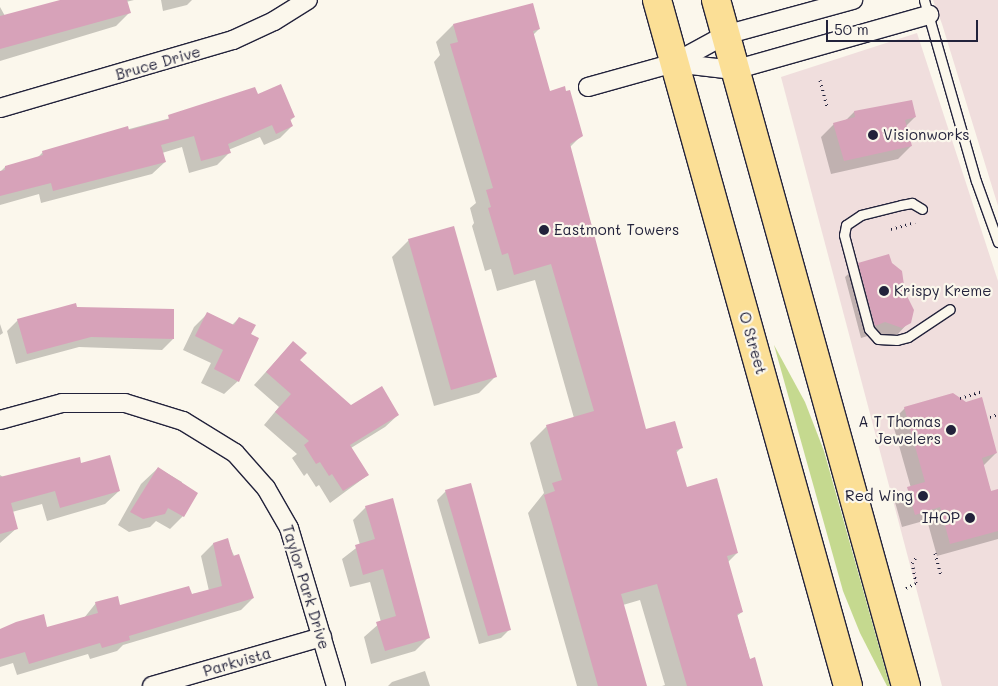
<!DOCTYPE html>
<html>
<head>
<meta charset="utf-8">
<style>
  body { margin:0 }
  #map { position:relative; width:998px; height:686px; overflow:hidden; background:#fbf7ec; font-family:Mali,sans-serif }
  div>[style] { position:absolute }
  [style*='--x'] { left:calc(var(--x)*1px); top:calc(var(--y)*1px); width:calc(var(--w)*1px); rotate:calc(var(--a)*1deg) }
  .built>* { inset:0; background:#f0dedd }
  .green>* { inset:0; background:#c5d98f }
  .shadow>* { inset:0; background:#0003 }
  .building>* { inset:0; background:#d7a2b9 }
  .path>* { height:3px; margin-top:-1.5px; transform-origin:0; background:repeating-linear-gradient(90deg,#22223b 0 1px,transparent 0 5px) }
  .roads { filter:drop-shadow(1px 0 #22223b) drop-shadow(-1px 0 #22223b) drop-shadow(0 1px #22223b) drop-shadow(0 -1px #22223b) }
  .lane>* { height:9px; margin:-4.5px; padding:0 4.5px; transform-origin:4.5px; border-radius:4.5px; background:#fbf7ec }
  .street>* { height:18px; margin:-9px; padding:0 9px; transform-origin:9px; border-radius:9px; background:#fbf7ec }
  .primary>* { height:28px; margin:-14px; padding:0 14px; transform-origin:14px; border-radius:14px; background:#fbdf96 }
  .dots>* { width:14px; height:14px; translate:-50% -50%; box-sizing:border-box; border:2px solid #fbf7ec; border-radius:50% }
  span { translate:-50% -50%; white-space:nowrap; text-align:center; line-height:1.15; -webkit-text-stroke:4.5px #fbf7ec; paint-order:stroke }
  .street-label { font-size:15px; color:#22223b }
  .poi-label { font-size:15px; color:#22223b }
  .left { translate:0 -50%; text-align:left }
  .right { translate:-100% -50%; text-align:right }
  .scale { position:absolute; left:826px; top:20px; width:152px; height:22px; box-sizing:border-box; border:2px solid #22223b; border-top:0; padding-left:6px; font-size:15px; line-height:18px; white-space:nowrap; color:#22223b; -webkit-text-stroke:4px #fbf7ec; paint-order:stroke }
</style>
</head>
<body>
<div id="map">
  <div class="built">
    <div style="clip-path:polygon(933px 0,998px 0,998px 206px,942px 24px)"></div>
    <div style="clip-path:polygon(917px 33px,998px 281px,998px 686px,942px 686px,781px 77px)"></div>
  </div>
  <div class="green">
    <div style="clip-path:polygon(774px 345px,805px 402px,824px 451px,890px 686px,887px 686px,860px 633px,843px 591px)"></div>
  </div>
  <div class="shadow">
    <div style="clip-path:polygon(65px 0,134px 0,126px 2px,129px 13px,116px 26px,0 61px,0 7px,5px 16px)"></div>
    <div style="clip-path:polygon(161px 0,192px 0,187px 5px,163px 11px)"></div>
    <div style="clip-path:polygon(453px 25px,539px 29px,533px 35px,549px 92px,581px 136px,569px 148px,645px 430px,681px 448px,676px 453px,686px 488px,737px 553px,728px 562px,742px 612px,737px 616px,750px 660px,762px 686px,662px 686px,665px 685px,640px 600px,623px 605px,646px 686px,577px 686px,528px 513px,544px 493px,530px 443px,547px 426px,574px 418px,535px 280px,497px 291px,491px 269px,485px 271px,472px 226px,474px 223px,470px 208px,476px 203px,434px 62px,440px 55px,436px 42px)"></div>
    <div style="clip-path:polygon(257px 95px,294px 117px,290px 121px,292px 126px,280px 138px,264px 145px,260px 137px,228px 150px,229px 153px,217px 165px,189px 173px,182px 147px,162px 153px,165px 162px,152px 174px,41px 203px,39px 194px,0 205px,0 172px,5px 167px,36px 159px,43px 152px)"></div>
    <div style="clip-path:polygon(854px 112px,915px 117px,906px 126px,911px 146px,898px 159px,831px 174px,821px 137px,834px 124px,845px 121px)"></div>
    <div style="clip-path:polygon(409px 240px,496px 376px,479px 393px,434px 406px,392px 257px)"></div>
    <div style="clip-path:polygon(859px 264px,909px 322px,896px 336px,871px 335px,861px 338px,845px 277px)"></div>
    <div style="clip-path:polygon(76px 308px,173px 339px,162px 350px,79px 347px,16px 364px,7px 331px,18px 320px)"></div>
    <div style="clip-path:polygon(208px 313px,232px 325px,239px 318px,250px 335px,238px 381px,224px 394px,201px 383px,211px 363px,183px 350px,194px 327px)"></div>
    <div style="clip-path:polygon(0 324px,3px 333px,0 335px)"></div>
    <div style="clip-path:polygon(293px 342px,298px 361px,351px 407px,398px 415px,385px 427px,351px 448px,368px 475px,330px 503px,319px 485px,316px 487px,307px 473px,304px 476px,292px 458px,297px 454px,264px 425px,279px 407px,254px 385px)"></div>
    <div style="clip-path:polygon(905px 408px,996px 453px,983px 466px,991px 492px,998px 490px,998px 539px,937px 556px,927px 520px,902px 527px,895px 502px,911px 488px,892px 421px)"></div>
    <div style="clip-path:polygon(81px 464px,119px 491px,105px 504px,47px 521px,42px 504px,12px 512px,17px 528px,0 543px,0 475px,3px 477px)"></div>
    <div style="clip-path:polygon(158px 468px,182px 482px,183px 516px,170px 529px,156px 521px,150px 527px,129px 532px,118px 525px,141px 484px)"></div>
    <div style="clip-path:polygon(446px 491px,510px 629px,501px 638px,479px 644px,437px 500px)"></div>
    <div style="clip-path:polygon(366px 507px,428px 638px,415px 651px,371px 664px,364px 637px,381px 622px,370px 582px,350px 587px,342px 559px,360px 545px,353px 520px)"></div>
    <div style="clip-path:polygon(227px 540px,253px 598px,241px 610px,123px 645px,117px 651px,90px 659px,88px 654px,17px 675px,13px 663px,0 667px,0 629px,46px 628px,84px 618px,96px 603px,120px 607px,209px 591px,201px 556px,213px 544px)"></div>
    <div style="clip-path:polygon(425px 671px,430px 686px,388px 686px,392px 682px)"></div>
  </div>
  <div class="building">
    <div style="clip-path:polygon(60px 0,127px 0,131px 13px,0 49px,0 16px)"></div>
    <div style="clip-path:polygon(533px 3px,540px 29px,533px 31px,550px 91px,565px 86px,566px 91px,570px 90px,583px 136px,570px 144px,646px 429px,675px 421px,683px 448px,676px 450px,687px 487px,717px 478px,738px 553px,727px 556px,743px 612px,737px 614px,750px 659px,755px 657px,763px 686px,687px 686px,657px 584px,621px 594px,647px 686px,598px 686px,544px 495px,555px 491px,552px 483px,562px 480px,546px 425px,594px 411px,551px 264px,514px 275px,508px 253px,502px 255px,488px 208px,491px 207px,486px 190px,493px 188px,450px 44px,458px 42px,453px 24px)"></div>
    <div style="clip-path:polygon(281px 84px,295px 117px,290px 119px,293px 126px,276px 134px,272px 125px,228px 144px,231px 153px,201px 161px,194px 136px,161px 145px,166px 162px,53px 191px,51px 183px,0 196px,0 171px,5px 170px,5px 166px,43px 155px,42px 151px,128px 126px,129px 130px,169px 119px,168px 115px,255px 87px,258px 94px)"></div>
    <div style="clip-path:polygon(912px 100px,916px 117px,905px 120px,912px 146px,844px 161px,833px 123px,855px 117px,854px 111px)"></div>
    <div style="clip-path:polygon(454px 226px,497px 377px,451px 390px,408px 239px)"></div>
    <div style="clip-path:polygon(889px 254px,892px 263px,902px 271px,905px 292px,914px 310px,911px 323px,902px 328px,885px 322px,875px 326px,858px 263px)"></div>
    <div style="clip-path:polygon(76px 303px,77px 307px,174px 309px,174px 339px,91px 337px,27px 354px,17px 319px)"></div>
    <div style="clip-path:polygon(207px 312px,234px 325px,239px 317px,256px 325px,251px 334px,259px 338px,239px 382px,214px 369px,223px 350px,195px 336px)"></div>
    <div style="clip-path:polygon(293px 341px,307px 353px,300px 360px,351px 405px,382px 386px,399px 415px,350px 445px,369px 475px,343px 491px,332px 474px,329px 476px,320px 462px,316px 464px,304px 445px,309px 441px,275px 412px,291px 394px,266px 372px)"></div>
    <div style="clip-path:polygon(953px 393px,966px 402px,982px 397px,997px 453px,982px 458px,991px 491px,998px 489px,998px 531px,950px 544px,940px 507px,915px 515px,907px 487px,925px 482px,904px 407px)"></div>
    <div style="clip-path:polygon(110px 455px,120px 491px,60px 508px,55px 491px,11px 503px,18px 529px,0 534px,0 477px,80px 457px,81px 463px)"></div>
    <div style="clip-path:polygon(158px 467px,198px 493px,184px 517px,168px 508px,165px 514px,143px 519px,130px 512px)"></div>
    <div style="clip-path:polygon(471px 483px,511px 630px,488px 636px,445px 490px)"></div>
    <div style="clip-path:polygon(393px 498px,430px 638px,385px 651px,376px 622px,396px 616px,383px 569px,363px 575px,355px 545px,375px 539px,365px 506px)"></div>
    <div style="clip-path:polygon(228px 538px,233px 556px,239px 554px,254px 598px,129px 636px,130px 640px,102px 648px,100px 643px,29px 664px,25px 652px,0 659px,0 629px,16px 622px,44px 614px,47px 627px,98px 613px,95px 602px,118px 596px,120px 605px,189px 586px,192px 594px,222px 586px,213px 543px)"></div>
  </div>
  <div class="path">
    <div style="--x:820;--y:80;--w:28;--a:75"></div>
    <div style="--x:891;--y:229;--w:25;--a:-16"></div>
    <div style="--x:960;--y:398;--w:24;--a:-17"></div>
    <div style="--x:990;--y:417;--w:9;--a:-21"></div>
    <div style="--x:935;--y:553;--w:23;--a:75"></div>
    <div style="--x:906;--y:588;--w:11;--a:-27"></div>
    <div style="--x:916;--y:583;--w:20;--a:-101"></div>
    <div style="--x:912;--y:563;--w:7;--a:-56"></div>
  </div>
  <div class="roads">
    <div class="lane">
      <div style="--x:924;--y:0;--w:188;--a:74"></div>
      <div style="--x:976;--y:181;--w:65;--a:70.2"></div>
      <div style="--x:922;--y:209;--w:12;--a:-149"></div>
      <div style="--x:912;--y:203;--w:11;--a:170"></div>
      <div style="--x:901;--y:205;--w:41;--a:166"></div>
      <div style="--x:861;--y:215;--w:18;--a:146"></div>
      <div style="--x:846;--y:225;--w:10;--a:101"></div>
      <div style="--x:844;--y:235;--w:97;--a:75.1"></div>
      <div style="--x:869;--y:329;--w:13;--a:48"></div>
      <div style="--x:878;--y:339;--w:19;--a:3"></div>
      <div style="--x:897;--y:340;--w:11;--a:-15"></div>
      <div style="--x:908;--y:337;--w:50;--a:-33.7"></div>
    </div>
    <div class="street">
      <div style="--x:674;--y:63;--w:60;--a:6.7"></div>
      <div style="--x:734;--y:70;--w:203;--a:-15.8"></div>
      <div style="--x:588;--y:87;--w:89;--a:-15.6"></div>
      <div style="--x:674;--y:63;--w:58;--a:-28.8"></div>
      <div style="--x:725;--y:35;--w:133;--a:-15.3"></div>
      <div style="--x:0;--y:108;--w:243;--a:-16.3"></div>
      <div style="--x:233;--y:40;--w:45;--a:-24.9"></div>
      <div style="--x:274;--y:21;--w:40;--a:-32"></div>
      <div style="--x:0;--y:420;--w:64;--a:-15.3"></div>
      <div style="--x:62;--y:403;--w:63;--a:0"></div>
      <div style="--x:125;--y:403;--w:61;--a:17.2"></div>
      <div style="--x:183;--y:421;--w:61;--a:31.6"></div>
      <div style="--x:235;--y:453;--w:47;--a:48.5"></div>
      <div style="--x:266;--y:488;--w:46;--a:60.1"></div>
      <div style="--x:289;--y:528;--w:165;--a:73.4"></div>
      <div style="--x:152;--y:686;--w:177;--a:-16.1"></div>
    </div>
    <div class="primary">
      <div style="--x:657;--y:0;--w:712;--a:74.44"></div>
      <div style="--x:716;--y:0;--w:712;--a:74.52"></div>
    </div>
  </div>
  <div class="dots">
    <div style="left:873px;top:135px;background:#22223b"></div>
    <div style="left:544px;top:230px;background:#22223b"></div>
    <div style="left:884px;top:291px;background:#22223b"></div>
    <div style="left:951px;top:430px;background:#22223b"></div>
    <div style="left:923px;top:496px;background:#22223b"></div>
    <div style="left:970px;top:518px;background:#22223b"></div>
  </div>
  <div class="street-label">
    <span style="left:158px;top:63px;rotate:-16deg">Bruce Drive</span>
    <span style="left:753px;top:343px;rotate:74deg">O Street</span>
    <span style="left:306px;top:587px;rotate:73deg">Taylor Park Drive</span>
    <span style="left:237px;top:662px;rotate:-16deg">Parkvista</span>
  </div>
  <div class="poi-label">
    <span class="left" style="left:883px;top:135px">Visionworks</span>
    <span class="left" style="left:554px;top:230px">Eastmont Towers</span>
    <span class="left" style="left:894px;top:291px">Krispy Kreme</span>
    <span class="right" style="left:941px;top:430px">A T Thomas<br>Jewelers</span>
    <span class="right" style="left:913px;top:496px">Red Wing</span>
    <span class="right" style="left:960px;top:518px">IHOP</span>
  </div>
  <div class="scale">50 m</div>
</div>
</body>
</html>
